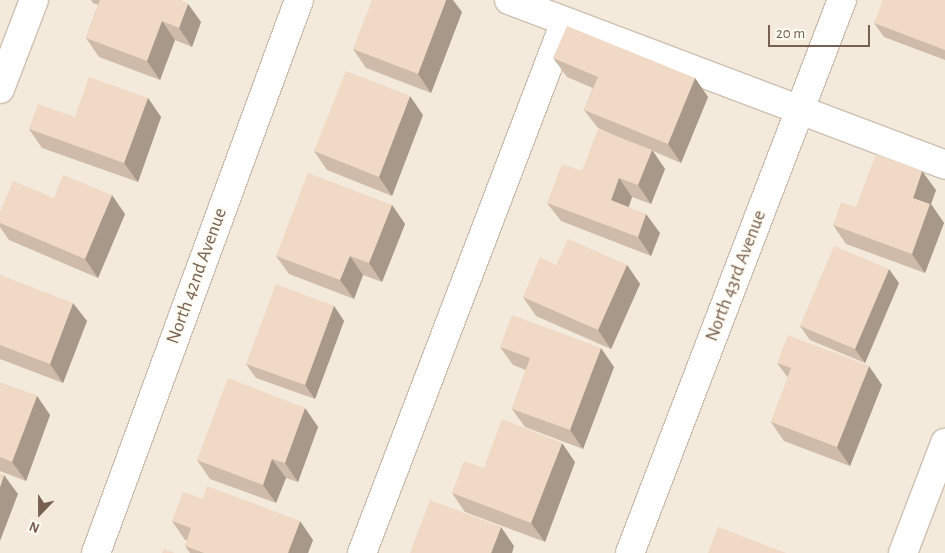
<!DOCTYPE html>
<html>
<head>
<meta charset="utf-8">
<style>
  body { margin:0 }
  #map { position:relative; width:945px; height:553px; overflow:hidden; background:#fcf7ec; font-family:"Alegreya Sans",sans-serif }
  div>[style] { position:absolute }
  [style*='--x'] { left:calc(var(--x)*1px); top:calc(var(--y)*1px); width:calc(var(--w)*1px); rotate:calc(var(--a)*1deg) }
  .residential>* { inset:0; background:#f3eadb }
  .roads { filter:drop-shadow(1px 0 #cec0b1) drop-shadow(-1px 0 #cec0b1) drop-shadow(0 1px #cec0b1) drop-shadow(0 -1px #cec0b1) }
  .minor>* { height:28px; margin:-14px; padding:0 14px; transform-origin:14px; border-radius:14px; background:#fff }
  .wall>* { inset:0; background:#cebba9 }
  .shaded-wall>* { inset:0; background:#a8988a }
  .building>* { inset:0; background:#f0d9c5 }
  span { translate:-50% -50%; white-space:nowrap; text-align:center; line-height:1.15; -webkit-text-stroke:4px #fefbf3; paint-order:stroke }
  .street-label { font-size:19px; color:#77604f }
  .north { position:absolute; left:15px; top:488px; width:50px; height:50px; -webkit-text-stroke:4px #fefbf3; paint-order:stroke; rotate:202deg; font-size:14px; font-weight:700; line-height:20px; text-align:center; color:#77604f }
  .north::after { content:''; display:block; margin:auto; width:18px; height:22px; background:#77604f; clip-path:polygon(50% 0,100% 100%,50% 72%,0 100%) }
  .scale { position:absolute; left:768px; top:25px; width:102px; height:22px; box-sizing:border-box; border:2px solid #77604f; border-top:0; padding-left:6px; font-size:15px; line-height:18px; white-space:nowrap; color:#77604f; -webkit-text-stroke:4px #fefbf3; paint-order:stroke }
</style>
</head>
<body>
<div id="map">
  <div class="residential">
    <div style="clip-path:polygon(0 0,945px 0,945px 553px,0 553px)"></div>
  </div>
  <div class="roads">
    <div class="minor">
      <div style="--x:509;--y:0;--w:466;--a:20.7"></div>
      <div style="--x:0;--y:89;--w:95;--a:-69.1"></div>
      <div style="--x:96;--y:553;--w:589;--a:-69.84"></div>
      <div style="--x:362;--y:553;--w:568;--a:-69.08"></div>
      <div style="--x:630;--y:553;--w:592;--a:-69.03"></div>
      <div style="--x:903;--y:553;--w:118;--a:-69.1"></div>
    </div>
  </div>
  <div class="wall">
    <div style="clip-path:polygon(91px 0,179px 0,188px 4px,201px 22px,192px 47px,175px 40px,160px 80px,99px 57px,86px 38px,98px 5px,93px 3px)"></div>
    <div style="clip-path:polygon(945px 0,945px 60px,884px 37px,874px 23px)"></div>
    <div style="clip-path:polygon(462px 12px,431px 93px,366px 68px,353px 49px)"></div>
    <div style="clip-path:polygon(553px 58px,695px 78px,708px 97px,681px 163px,653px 151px,665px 169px,651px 204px,632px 197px,629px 207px,660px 233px,651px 256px,561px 221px,547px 203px,618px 137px,598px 128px,584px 110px,593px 88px,567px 77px)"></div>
    <div style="clip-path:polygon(148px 98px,161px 117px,138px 182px,42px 148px,29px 129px)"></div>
    <div style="clip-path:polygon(423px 115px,392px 196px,327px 170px,314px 151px)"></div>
    <div style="clip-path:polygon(936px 190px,931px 204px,944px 223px,925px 273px,846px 244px,833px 225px,856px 207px)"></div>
    <div style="clip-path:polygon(392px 205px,405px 224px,382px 282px,363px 275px,354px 299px,289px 274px,276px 256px)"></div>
    <div style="clip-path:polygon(0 212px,125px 214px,98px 278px,9px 240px,0 227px)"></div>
    <div style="clip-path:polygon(556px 265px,627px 265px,640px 284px,611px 349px,536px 316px,523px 297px)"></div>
    <div style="clip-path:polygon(0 275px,87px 321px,63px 383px,0 359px)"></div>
    <div style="clip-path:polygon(899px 283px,865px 363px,810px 340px,800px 326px)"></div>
    <div style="clip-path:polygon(334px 306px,344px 321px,315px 399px,256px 378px,246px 364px)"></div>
    <div style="clip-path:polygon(500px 347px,614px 367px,583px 449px,525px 427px,512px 409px,526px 370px,513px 365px)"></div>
    <div style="clip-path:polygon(777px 363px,882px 385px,850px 466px,784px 441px,771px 422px,788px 378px)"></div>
    <div style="clip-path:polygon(0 383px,37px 396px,50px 415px,26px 481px,0 471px)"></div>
    <div style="clip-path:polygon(305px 408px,318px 427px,298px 482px,286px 478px,276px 503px,210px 479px,197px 460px)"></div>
    <div style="clip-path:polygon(575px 462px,545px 542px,465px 512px,452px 493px)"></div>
    <div style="clip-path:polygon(172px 521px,313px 540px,308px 553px,190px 553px,185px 546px,187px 540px,185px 540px)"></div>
  </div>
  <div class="shaded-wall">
    <div style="clip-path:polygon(446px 0,453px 0,462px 12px,431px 93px,418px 74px)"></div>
    <div style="clip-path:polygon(188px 4px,201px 22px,192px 47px,179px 28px)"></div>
    <div style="clip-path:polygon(162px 21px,175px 40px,160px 80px,147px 61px)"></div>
    <div style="clip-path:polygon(695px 78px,708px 97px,681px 163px,668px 144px)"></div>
    <div style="clip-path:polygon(410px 96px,423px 115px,392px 196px,379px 177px)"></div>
    <div style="clip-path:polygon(148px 98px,161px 117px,138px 182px,124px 163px)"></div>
    <div style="clip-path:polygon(652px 150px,665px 169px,651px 204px,638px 185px)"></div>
    <div style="clip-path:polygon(922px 171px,936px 190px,931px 204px,944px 223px,925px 273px,912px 254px,913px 198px)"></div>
    <div style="clip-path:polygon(619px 178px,632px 197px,624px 219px,611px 200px)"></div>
    <div style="clip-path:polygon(112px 195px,125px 214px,98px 278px,85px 259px)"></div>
    <div style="clip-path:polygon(392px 205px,405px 224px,382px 282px,369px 263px)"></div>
    <div style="clip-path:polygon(646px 214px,660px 233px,651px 256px,638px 237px)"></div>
    <div style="clip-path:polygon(350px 256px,363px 275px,354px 299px,340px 280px)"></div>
    <div style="clip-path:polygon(627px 265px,640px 284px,611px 349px,598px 330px)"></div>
    <div style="clip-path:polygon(889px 269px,899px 283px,865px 363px,855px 349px)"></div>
    <div style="clip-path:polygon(73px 303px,87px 321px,63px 383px,50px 364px)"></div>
    <div style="clip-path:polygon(334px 306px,344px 321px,315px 399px,305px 385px)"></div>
    <div style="clip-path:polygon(601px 348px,614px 367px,583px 449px,570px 430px)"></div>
    <div style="clip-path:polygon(869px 366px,882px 385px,850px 466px,837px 447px)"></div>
    <div style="clip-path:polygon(37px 396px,50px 415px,26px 481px,12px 462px)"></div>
    <div style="clip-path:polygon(305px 408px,318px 427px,298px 482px,285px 463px)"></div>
    <div style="clip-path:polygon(562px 443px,575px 462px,545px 542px,531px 523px)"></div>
    <div style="clip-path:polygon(272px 459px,286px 478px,276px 503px,263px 485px)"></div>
    <div style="clip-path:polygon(4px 475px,18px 494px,0 541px,0 487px)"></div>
    <div style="clip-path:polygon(300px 521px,313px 540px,308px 553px,288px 553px)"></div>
    <div style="clip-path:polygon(501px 527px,514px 546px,512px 553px,491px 553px)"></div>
  </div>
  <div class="building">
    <div style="clip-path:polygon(100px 0,179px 0,188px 4px,179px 28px,162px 21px,147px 61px,86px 38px)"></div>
    <div style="clip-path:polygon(372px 0,446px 0,418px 74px,353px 49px)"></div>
    <div style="clip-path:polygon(883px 0,945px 0,945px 50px,874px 23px)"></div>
    <div style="clip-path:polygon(567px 26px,695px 78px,668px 144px,584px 110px,598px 77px,553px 58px)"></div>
    <div style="clip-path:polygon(346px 71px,410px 96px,379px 177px,314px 151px)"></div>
    <div style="clip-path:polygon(89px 77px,148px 98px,124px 163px,29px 129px,38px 104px,75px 117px)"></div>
    <div style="clip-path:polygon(598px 129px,652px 150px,638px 185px,619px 178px,611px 200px,646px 214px,638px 237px,547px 203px,562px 164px,582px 171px)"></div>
    <div style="clip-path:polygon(876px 154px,922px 171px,913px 198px,930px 204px,912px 254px,833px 225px,841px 202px,856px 207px)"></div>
    <div style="clip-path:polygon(308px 173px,392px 205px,369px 263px,350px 256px,340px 280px,276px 256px)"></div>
    <div style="clip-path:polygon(63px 175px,112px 195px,85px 259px,0 223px,0 212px,13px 181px,54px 198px)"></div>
    <div style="clip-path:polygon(568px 239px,627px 265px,598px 330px,523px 297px,540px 257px,556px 265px)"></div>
    <div style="clip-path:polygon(834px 246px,889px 269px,855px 349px,800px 326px)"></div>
    <div style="clip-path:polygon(0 275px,73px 303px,50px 364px,0 345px)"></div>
    <div style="clip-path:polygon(276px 284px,334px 306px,305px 385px,246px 364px)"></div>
    <div style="clip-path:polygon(512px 315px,601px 348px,570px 430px,512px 409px,530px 358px,500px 347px)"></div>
    <div style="clip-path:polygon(788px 335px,869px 366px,837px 447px,771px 422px,791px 368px,777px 363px)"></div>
    <div style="clip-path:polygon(228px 378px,305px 408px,285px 463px,272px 459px,263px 485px,197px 460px)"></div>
    <div style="clip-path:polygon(0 383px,37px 396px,12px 462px,0 457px)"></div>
    <div style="clip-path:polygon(502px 419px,562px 443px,531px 523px,452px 493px,464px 461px,484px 468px)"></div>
    <div style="clip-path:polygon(0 473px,4px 475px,0 487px)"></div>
    <div style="clip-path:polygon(207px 486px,300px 521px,288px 553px,204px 553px,185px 546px,191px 528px,172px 521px,183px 492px,203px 499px)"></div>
    <div style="clip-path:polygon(430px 500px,501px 527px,491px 553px,410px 553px)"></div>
    <div style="clip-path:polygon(718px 527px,786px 553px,708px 553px)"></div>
    <div style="clip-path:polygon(164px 549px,175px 553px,162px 553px)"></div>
  </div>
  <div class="street-label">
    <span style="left:197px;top:276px;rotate:-70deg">North 42nd Avenue</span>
    <span style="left:736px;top:276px;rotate:-69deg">North 43rd Avenue</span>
  </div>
  <div class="north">N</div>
  <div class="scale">20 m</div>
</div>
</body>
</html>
